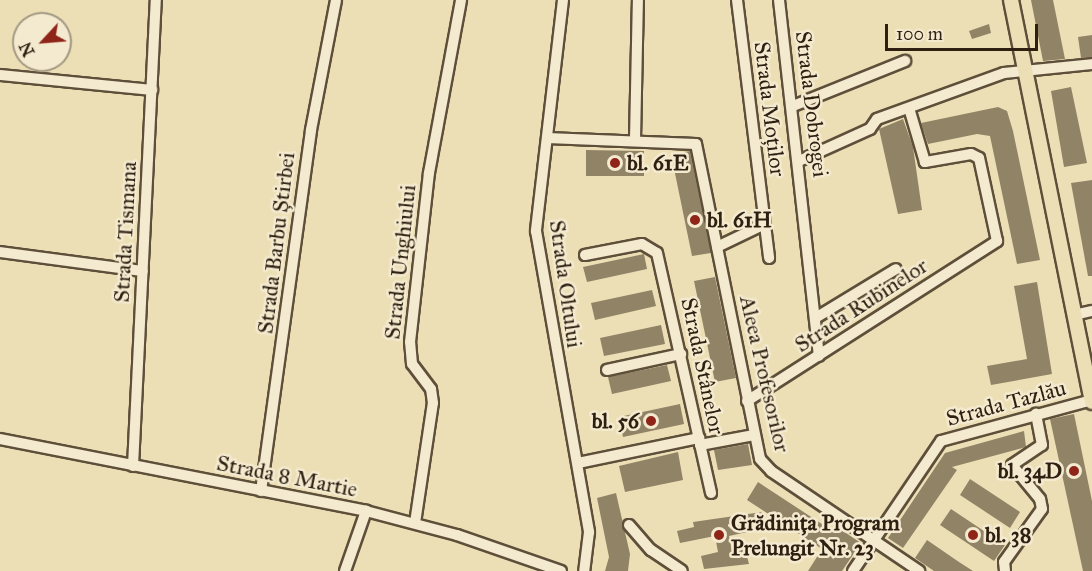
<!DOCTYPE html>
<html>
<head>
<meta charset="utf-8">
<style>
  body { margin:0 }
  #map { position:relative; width:1092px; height:571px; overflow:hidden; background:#eddfb5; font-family:"IM FELL Great Primer",serif }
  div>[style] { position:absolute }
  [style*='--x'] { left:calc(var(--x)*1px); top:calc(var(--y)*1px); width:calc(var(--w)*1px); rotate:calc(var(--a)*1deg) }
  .building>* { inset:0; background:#918366 }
  .roads { filter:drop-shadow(2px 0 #5e4f3a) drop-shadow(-2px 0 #5e4f3a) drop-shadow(0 2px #5e4f3a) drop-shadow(0 -2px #5e4f3a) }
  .minor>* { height:10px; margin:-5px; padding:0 5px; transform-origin:5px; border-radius:5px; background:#f3eacf }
  .major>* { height:14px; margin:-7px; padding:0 7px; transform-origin:7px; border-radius:7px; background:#eddfb5 }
  .dots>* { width:16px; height:16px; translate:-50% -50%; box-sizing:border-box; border:3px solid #f3eacf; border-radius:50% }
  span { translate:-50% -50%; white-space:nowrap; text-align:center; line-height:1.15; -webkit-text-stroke:5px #f3eacf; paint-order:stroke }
  .street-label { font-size:22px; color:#2e1f11 }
  .poi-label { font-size:22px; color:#2e1f11; font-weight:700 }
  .left { translate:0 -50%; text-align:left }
  .right { translate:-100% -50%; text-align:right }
  .north { position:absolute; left:12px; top:12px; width:60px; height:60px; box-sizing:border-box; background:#f3eacf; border:2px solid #a49983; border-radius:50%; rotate:244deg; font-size:16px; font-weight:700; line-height:24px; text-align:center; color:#2e1f11 }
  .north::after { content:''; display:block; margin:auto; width:21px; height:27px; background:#8f2418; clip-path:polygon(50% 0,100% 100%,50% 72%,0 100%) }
  .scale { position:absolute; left:885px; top:24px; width:153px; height:27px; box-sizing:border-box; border:3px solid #2e1f11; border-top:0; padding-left:8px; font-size:18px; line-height:21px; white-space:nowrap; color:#2e1f11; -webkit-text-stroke:4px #f3eacf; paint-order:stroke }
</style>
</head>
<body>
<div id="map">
  <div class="building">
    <div style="clip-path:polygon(1031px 0,1053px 0,1065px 59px,1043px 61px)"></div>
    <div style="clip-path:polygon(989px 24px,991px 33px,972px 39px,969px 31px)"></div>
    <div style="clip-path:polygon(1092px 35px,1092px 57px,1081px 58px,1078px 37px)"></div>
    <div style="clip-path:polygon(1071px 87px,1087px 163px,1064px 167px,1051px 91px)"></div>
    <div style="clip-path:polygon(998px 107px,1007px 111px,1013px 131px,1040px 260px,1017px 264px,990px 136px,977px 134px,928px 144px,921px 123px)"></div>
    <div style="clip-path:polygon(903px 119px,913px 147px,922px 210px,898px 214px,879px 129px)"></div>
    <div style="clip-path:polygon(586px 150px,644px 151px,644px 176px,586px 176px)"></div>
    <div style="clip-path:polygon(690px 151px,711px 253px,692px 256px,671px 154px)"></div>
    <div style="clip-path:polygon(1092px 180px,1092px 276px,1088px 276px,1071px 183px)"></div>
    <div style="clip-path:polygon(644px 254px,647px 269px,587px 282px,583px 267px)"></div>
    <div style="clip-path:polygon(715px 277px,736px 378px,715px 382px,694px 281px)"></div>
    <div style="clip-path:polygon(1037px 282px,1052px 374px,991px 385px,987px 366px,1027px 359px,1014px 286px)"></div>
    <div style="clip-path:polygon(652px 290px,656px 306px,595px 320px,591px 303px)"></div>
    <div style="clip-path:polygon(661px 325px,665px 344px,604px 356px,600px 338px)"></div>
    <div style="clip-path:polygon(667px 365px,671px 381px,612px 394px,608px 377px)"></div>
    <div style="clip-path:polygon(680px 404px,684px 424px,623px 437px,619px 417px)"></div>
    <div style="clip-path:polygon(1074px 414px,1092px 501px,1092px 571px,1083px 571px,1050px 419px)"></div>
    <div style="clip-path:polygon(1024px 431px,1026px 447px,952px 467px,957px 470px,903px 548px,888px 538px,945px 453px)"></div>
    <div style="clip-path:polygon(748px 444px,752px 465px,718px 470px,714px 450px)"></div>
    <div style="clip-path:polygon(678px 452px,683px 480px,625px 492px,619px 466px)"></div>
    <div style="clip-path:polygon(970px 479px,1020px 512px,1010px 528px,960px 495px)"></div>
    <div style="clip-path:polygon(758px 482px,834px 532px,837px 527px,861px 543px,842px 571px,808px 571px,822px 549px,747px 500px)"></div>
    <div style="clip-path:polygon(616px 493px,630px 554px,628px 571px,605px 571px,609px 557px,597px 498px)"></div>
    <div style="clip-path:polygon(951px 509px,1005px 545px,994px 561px,940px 525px)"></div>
    <div style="clip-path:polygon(762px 512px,765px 528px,729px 536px,732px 551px,745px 549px,749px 564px,704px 569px,701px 556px,718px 552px,715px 536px,680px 543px,677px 531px,694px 527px,693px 522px)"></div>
    <div style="clip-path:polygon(927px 540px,959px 562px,973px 571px,934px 571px,915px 558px)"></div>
  </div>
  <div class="roads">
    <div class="minor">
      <div style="--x:563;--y:0;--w:233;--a:96.7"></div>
      <div style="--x:536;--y:231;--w:306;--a:80"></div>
      <div style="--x:589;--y:532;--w:39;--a:97"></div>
      <div style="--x:737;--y:0;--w:260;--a:82.9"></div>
      <div style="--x:779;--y:0;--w:358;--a:83.6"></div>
      <div style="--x:0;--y:75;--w:153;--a:5.6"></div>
      <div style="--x:793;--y:106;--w:121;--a:-21.9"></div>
      <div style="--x:547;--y:138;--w:149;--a:2.3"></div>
      <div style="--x:696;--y:144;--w:321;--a:78.5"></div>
      <div style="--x:760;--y:459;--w:16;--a:47"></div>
      <div style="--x:771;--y:471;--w:179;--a:34"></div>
      <div style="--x:635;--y:139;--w:139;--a:-88.8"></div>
      <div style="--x:799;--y:161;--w:78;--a:-24.3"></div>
      <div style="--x:870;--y:129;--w:12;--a:-55"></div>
      <div style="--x:877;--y:119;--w:135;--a:-19.9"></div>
      <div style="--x:1004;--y:73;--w:88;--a:-5.8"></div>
      <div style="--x:717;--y:247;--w:53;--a:-25.6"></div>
      <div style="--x:0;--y:252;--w:144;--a:7.6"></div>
      <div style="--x:585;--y:255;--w:58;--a:-10.9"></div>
      <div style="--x:642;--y:244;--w:17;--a:31"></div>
      <div style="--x:657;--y:253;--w:246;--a:77.3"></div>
      <div style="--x:1074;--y:315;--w:18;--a:-13"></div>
      <div style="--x:817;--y:317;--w:92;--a:-31.3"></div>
      <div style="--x:607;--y:370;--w:76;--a:-12.2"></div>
      <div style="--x:747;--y:401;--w:297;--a:-32.6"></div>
      <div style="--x:997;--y:241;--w:85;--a:-102.2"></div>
      <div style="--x:979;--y:158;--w:9;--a:-153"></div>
      <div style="--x:971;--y:154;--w:47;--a:170.1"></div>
      <div style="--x:925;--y:162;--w:56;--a:-106.5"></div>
      <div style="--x:0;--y:439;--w:373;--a:11.1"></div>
      <div style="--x:366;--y:511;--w:94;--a:14.8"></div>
      <div style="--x:457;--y:535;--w:110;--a:19.1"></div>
      <div style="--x:700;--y:445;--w:55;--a:-10.5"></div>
      <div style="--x:578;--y:463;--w:124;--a:-11.7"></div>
      <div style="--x:133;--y:466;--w:467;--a:-87.2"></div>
      <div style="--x:261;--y:491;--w:364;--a:-82.1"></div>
      <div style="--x:311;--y:130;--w:132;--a:-79.1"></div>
      <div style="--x:415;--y:523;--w:121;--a:-81.5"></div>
      <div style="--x:433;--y:403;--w:14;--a:-98"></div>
      <div style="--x:431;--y:389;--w:31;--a:-127"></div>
      <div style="--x:412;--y:364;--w:22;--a:-95"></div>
      <div style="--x:410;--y:342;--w:170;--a:-83.6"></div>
      <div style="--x:429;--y:173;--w:176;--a:-79.5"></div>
      <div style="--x:629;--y:525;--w:33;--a:49"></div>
      <div style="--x:651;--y:550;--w:37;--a:34"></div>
      <div style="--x:345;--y:571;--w:64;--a:-70.7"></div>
      <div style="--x:853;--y:571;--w:157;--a:-55.9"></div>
      <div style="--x:941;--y:441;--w:156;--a:-15.2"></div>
      <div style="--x:1005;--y:571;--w:9;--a:-96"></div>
      <div style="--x:1004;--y:562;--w:65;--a:-54.4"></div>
      <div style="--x:1042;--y:509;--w:10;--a:-101"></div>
      <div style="--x:1040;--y:499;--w:44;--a:-129.5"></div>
      <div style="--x:1012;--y:465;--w:36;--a:-34"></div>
      <div style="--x:1042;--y:445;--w:32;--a:-101"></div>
    </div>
    <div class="major">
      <div style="--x:1011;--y:0;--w:410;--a:78.6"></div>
    </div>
  </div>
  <div class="dots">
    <div style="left:615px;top:163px;background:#8f2418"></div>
    <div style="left:695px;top:220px;background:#8f2418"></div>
    <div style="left:651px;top:421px;background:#8f2418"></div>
    <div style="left:1074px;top:471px;background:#8f2418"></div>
    <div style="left:719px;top:535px;background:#8f2418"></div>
    <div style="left:973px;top:535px;background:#8f2418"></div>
  </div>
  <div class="street-label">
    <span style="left:812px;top:104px;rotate:83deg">Strada Dobrogei</span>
    <span style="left:770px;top:109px;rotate:83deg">Strada Moților</span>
    <span style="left:125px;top:232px;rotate:-87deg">Strada Tismana</span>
    <span style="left:276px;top:243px;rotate:-83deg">Strada Barbu Știrbei</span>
    <span style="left:400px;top:262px;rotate:-84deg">Strada Unghiului</span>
    <span style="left:566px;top:284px;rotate:82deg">Strada Oltului</span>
    <span style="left:861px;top:305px;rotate:-33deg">Strada Rubinelor</span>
    <span style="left:703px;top:366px;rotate:78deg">Strada Stânelor</span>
    <span style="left:765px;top:374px;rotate:77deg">Aleea Profesorilor</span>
    <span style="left:1006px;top:403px;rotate:-15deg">Strada Tazlău</span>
    <span style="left:287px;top:476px;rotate:11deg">Strada 8 Martie</span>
  </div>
  <div class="poi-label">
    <span class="left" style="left:627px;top:163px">bl. 61E</span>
    <span class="left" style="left:707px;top:220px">bl. 61H</span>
    <span class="right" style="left:639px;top:421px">bl. 56</span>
    <span class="right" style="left:1062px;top:471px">bl. 34D</span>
    <span class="left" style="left:731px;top:535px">Grădinița Program<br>Prelungit Nr. 23</span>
    <span class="left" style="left:985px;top:535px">bl. 38</span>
  </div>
  <div class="north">N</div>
  <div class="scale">100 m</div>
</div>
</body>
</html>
